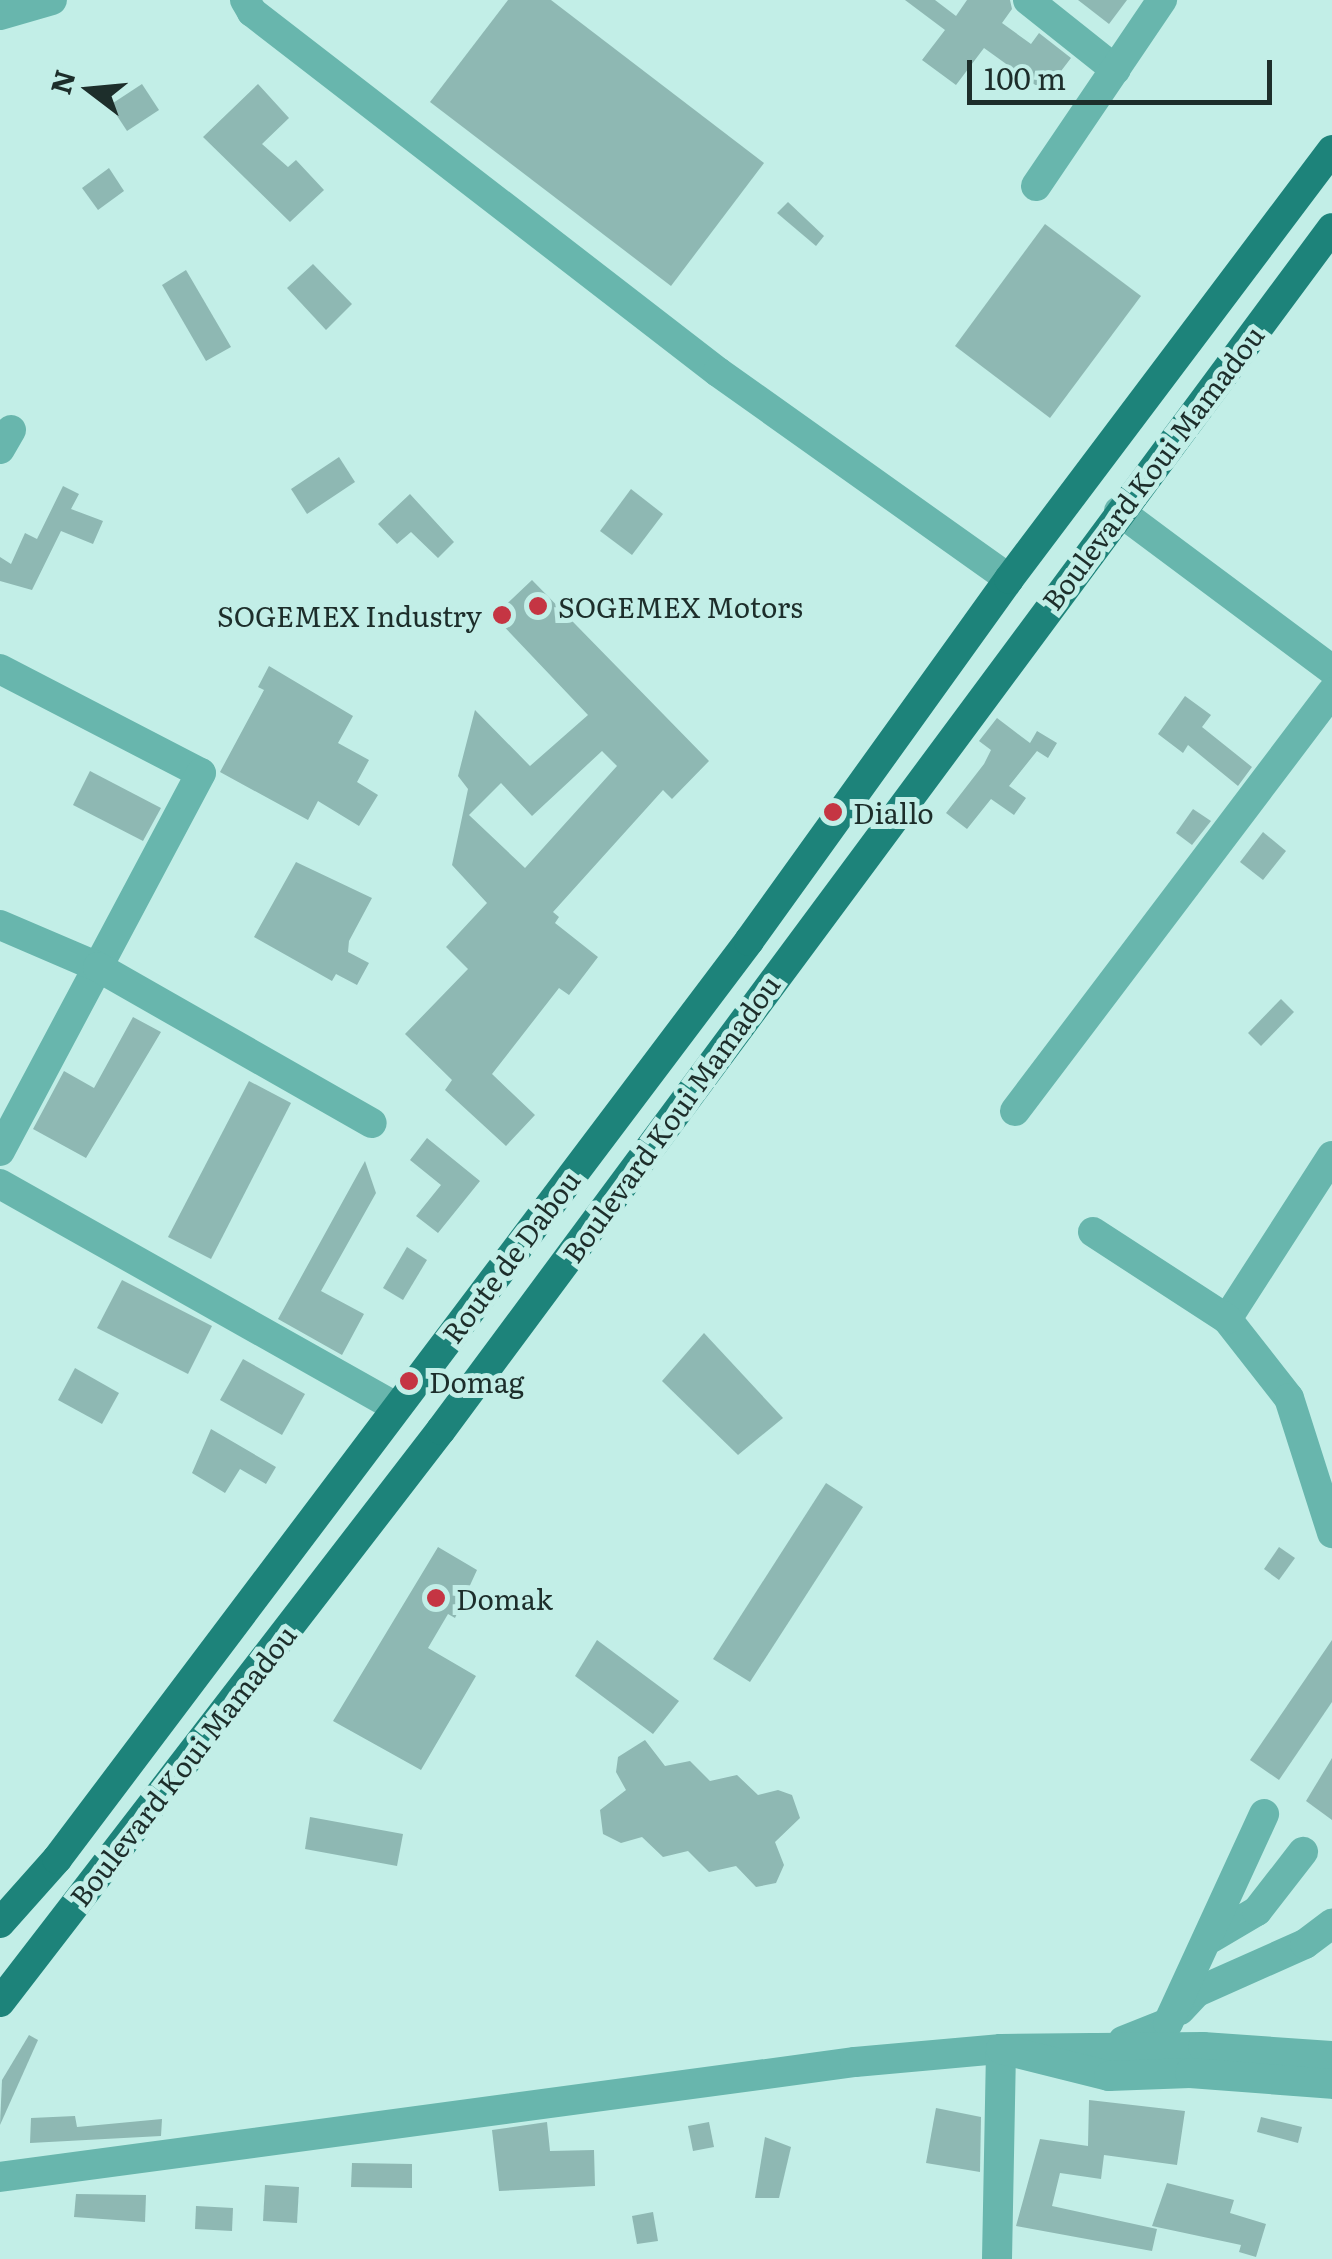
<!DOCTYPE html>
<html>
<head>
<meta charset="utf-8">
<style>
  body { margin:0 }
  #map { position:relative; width:1332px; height:2259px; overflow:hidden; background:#c2eee7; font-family:Literata,serif }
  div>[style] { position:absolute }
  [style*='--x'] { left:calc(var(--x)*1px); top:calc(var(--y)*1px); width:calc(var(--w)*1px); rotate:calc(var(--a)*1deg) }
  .building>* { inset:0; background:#8eb8b3 }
  .minor>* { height:30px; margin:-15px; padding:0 15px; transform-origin:15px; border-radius:15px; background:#68b6ad }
  .major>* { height:30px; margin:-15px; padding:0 15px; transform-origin:15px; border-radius:15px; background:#1d837a }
  .dots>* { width:28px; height:28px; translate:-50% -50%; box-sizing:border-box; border:5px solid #c2eee7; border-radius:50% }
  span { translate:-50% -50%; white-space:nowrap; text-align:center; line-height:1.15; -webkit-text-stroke:10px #c2eee7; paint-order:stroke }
  .street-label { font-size:28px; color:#1d2e2b }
  .poi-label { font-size:28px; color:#1d2e2b }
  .left { translate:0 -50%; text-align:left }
  .right { translate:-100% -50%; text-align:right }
  .north { position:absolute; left:40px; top:40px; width:100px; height:100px; -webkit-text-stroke:8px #c2eee7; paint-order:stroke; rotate:286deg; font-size:28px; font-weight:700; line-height:40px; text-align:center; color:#1d2e2b }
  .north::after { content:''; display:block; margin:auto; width:35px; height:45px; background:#1d2e2b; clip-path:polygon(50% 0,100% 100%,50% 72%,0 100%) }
  .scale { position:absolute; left:967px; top:60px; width:305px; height:45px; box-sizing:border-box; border:5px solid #1d2e2b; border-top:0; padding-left:12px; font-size:30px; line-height:35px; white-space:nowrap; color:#1d2e2b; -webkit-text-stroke:8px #c2eee7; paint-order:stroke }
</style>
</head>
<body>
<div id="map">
  <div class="building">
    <div style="clip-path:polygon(508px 0,551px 0,764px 163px,671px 286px,430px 102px)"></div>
    <div style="clip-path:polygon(905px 0,935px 0,956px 16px,967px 0,1010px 0,1012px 9px,1002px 23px,1031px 44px,1039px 33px,1071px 58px,1045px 92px,984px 48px,956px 85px,922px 60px,945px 30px)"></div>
    <div style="clip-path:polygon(1078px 0,1127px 0,1109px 24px)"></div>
    <div style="clip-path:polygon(142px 84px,159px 110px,127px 131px,110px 105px)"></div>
    <div style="clip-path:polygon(258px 84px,289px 118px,262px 144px,288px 167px,296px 160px,324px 190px,290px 222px,203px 137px)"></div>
    <div style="clip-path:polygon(109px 168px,124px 191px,98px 210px,82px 188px)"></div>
    <div style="clip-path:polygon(788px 202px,824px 236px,816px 246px,777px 213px)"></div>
    <div style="clip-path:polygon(1045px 224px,1141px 296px,1050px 418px,955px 346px)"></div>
    <div style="clip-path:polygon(313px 264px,352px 304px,326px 330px,287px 288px)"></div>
    <div style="clip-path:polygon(186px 270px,231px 347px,206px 361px,162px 285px)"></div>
    <div style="clip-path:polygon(339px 457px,355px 482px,307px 514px,291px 489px)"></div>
    <div style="clip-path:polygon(63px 486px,79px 494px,71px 509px,103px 521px,93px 544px,61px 531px,32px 590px,0 581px,0 557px,11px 564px,25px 533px,37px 539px)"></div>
    <div style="clip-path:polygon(631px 489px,663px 514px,632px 555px,600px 531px)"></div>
    <div style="clip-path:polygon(410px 494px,454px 542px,438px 558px,411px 532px,397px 544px,378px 524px)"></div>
    <div style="clip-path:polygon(evenodd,532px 580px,709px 761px,672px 799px,663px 790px,553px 912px,559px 917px,555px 923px,598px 957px,569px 995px,559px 988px,492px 1074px,535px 1115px,506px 1146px,445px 1090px,452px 1080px,405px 1034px,468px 969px,446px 947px,487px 903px,452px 865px,468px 789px,458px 776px,475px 710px,530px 766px,588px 715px,494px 616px,532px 580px,602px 751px,617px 766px,525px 868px,469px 815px,501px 783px,532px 816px,602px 751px)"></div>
    <div style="clip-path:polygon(269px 666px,353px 716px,338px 743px,369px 760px,357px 782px,378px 795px,359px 826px,318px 801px,308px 820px,220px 772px,264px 690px,258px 687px)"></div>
    <div style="clip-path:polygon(1185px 696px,1211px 715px,1202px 727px,1252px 767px,1238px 786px,1188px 745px,1183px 753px,1158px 734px)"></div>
    <div style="clip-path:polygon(997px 718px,1030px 743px,1037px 731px,1057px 743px,1048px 758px,1037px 751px,1009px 786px,1026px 798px,1014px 815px,991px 799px,967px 829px,946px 813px,984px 764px,991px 750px,979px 741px)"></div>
    <div style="clip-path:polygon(90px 771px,161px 808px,143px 841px,73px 805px)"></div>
    <div style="clip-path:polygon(1193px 809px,1211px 821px,1192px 845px,1176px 833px)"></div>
    <div style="clip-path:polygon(1263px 832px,1286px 851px,1263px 880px,1240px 862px)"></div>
    <div style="clip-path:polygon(296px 862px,372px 898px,349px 941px,348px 952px,369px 963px,357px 985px,336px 974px,332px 981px,254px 937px)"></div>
    <div style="clip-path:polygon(1281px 999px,1294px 1012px,1261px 1046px,1248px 1033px)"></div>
    <div style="clip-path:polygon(133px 1017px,161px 1032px,86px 1158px,33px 1129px,64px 1071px,94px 1088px)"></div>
    <div style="clip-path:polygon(249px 1081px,291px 1103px,211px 1259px,168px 1237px)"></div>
    <div style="clip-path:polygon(427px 1138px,480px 1181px,438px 1233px,416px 1216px,441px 1185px,410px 1160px)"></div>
    <div style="clip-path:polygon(365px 1161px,376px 1193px,321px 1291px,364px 1314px,342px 1355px,278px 1319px)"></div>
    <div style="clip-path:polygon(407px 1247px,427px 1260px,403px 1300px,383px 1288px)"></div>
    <div style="clip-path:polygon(122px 1280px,212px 1326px,188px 1374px,97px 1328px)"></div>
    <div style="clip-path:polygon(704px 1333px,783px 1418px,738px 1455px,662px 1381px)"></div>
    <div style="clip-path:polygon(243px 1359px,305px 1394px,282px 1435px,220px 1400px)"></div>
    <div style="clip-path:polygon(75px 1368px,119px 1393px,102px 1424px,58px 1400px)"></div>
    <div style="clip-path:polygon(211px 1429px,276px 1467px,266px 1484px,240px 1469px,225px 1493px,192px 1473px)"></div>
    <div style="clip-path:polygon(826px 1483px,863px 1507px,750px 1682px,713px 1659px)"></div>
    <div style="clip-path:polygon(438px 1547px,477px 1570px,455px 1618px,448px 1614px,428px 1648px,476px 1676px,421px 1770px,333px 1721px)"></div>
    <div style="clip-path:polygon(1279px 1547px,1295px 1558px,1279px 1580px,1264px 1569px)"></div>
    <div style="clip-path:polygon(597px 1640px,679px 1701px,653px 1734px,575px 1676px)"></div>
    <div style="clip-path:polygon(1332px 1640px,1332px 1702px,1279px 1780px,1250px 1760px)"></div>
    <div style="clip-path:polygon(645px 1740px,665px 1766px,690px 1761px,710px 1781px,737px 1775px,758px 1795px,778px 1790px,792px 1795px,800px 1818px,775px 1842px,784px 1865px,776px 1883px,756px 1887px,736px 1866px,709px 1872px,688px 1851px,663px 1857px,642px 1837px,621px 1843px,603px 1834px,600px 1810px,626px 1790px,616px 1772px,618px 1757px)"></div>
    <div style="clip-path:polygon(1332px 1758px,1332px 1820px,1306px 1801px)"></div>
    <div style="clip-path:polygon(310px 1817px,403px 1834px,397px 1866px,305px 1849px)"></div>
    <div style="clip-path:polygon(29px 2035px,38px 2040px,0 2125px,2px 2080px)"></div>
    <div style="clip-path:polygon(1089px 2100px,1185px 2111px,1177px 2165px,1104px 2155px,1101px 2179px,1060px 2173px,1052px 2206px,1157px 2229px,1152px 2251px,1016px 2226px,1040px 2139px,1088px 2146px)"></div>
    <div style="clip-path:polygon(936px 2108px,981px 2117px,980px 2172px,926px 2163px)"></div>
    <div style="clip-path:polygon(75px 2116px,77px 2127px,162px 2119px,161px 2136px,30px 2143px,31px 2118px)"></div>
    <div style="clip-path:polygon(1261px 2117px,1302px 2127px,1298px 2143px,1257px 2132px)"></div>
    <div style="clip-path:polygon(547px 2122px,550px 2151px,594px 2150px,595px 2186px,499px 2191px,492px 2130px)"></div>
    <div style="clip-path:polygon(709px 2122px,714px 2147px,693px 2151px,688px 2126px)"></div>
    <div style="clip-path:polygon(765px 2137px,791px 2147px,779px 2198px,755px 2198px)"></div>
    <div style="clip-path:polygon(352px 2163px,412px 2164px,412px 2188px,351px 2187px)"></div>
    <div style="clip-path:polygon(1167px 2183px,1234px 2200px,1230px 2213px,1266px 2224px,1256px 2257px,1239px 2252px,1241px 2245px,1152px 2226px)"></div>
    <div style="clip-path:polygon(265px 2185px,299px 2187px,297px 2223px,263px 2221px)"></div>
    <div style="clip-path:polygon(76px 2194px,146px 2195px,145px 2222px,74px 2217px)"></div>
    <div style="clip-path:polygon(196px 2206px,233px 2208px,232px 2231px,195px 2229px)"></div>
    <div style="clip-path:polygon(653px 2212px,658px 2241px,637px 2244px,632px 2216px)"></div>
  </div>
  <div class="minor">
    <div style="--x:245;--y:0;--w:14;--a:60"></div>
    <div style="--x:252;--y:12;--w:589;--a:37.69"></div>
    <div style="--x:718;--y:372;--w:357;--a:35.4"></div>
    <div style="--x:1028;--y:0;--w:112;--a:38.5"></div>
    <div style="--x:0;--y:15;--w:54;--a:-16.1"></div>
    <div style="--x:1036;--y:186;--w:225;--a:-55.9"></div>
    <div style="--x:0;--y:449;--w:22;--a:-60"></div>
    <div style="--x:1119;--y:511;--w:266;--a:36.7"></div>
    <div style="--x:0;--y:669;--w:226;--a:27.4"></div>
    <div style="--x:201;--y:773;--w:428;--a:118"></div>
    <div style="--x:0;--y:925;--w:107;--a:23.2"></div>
    <div style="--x:98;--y:967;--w:315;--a:29.7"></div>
    <div style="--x:1015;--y:1111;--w:525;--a:-52.89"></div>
    <div style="--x:1332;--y:1156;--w:194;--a:122.8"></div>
    <div style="--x:1227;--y:1319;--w:100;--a:51.9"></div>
    <div style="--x:1289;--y:1398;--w:142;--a:72.3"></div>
    <div style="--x:0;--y:1184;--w:454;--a:29.4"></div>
    <div style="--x:1093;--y:1232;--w:160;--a:33"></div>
    <div style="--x:1211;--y:1938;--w:53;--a:-30.4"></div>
    <div style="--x:1257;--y:1911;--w:75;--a:-52.1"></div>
    <div style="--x:1180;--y:2010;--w:25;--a:-47"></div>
    <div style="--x:1197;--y:1992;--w:118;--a:-24"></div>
    <div style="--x:1305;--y:1944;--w:34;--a:-37"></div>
    <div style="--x:1123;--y:2041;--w:48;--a:-21.8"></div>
    <div style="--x:1168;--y:2023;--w:230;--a:-65.3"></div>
    <div style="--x:0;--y:2177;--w:863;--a:-7.66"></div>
    <div style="--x:855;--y:2062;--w:147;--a:-5.1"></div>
    <div style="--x:1001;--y:2049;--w:202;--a:-0.6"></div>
    <div style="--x:1203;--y:2047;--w:129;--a:4"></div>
    <div style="--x:997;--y:2259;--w:210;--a:-88.9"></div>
    <div style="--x:1001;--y:2049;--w:111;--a:14"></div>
    <div style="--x:1109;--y:2076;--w:81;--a:-2.1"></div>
    <div style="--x:1190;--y:2073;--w:142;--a:4.4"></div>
  </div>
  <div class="major">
    <div style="--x:0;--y:1923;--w:86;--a:-48.3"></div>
    <div style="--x:57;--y:1859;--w:1150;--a:-52.99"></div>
    <div style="--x:749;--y:941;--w:446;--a:-54.3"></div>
    <div style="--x:1009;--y:579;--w:537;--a:-53.02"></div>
    <div style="--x:0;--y:2002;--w:722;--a:-52.37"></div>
    <div style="--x:441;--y:1430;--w:1496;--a:-53.45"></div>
  </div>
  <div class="dots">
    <div style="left:538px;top:606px;background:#c53543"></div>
    <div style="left:502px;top:615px;background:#c53543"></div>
    <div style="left:833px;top:812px;background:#c53543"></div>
    <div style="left:409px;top:1381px;background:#c53543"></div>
    <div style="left:436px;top:1598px;background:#c53543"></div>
  </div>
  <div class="street-label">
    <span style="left:1152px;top:467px;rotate:-53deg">Boulevard Koui Mamadou</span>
    <span style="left:670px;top:1118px;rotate:-54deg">Boulevard Koui Mamadou</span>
    <span style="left:510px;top:1256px;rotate:-53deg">Route de Dabou</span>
    <span style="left:182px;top:1765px;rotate:-52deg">Boulevard Koui Mamadou</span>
  </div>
  <div class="poi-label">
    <span class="left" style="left:558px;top:606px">SOGEMEX Motors</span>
    <span class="right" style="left:482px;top:615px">SOGEMEX Industry</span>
    <span class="left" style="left:853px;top:812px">Diallo</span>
    <span class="left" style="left:429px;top:1381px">Domag</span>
    <span class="left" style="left:456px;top:1598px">Domak</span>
  </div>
  <div class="north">N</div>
  <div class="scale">100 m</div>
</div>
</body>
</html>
